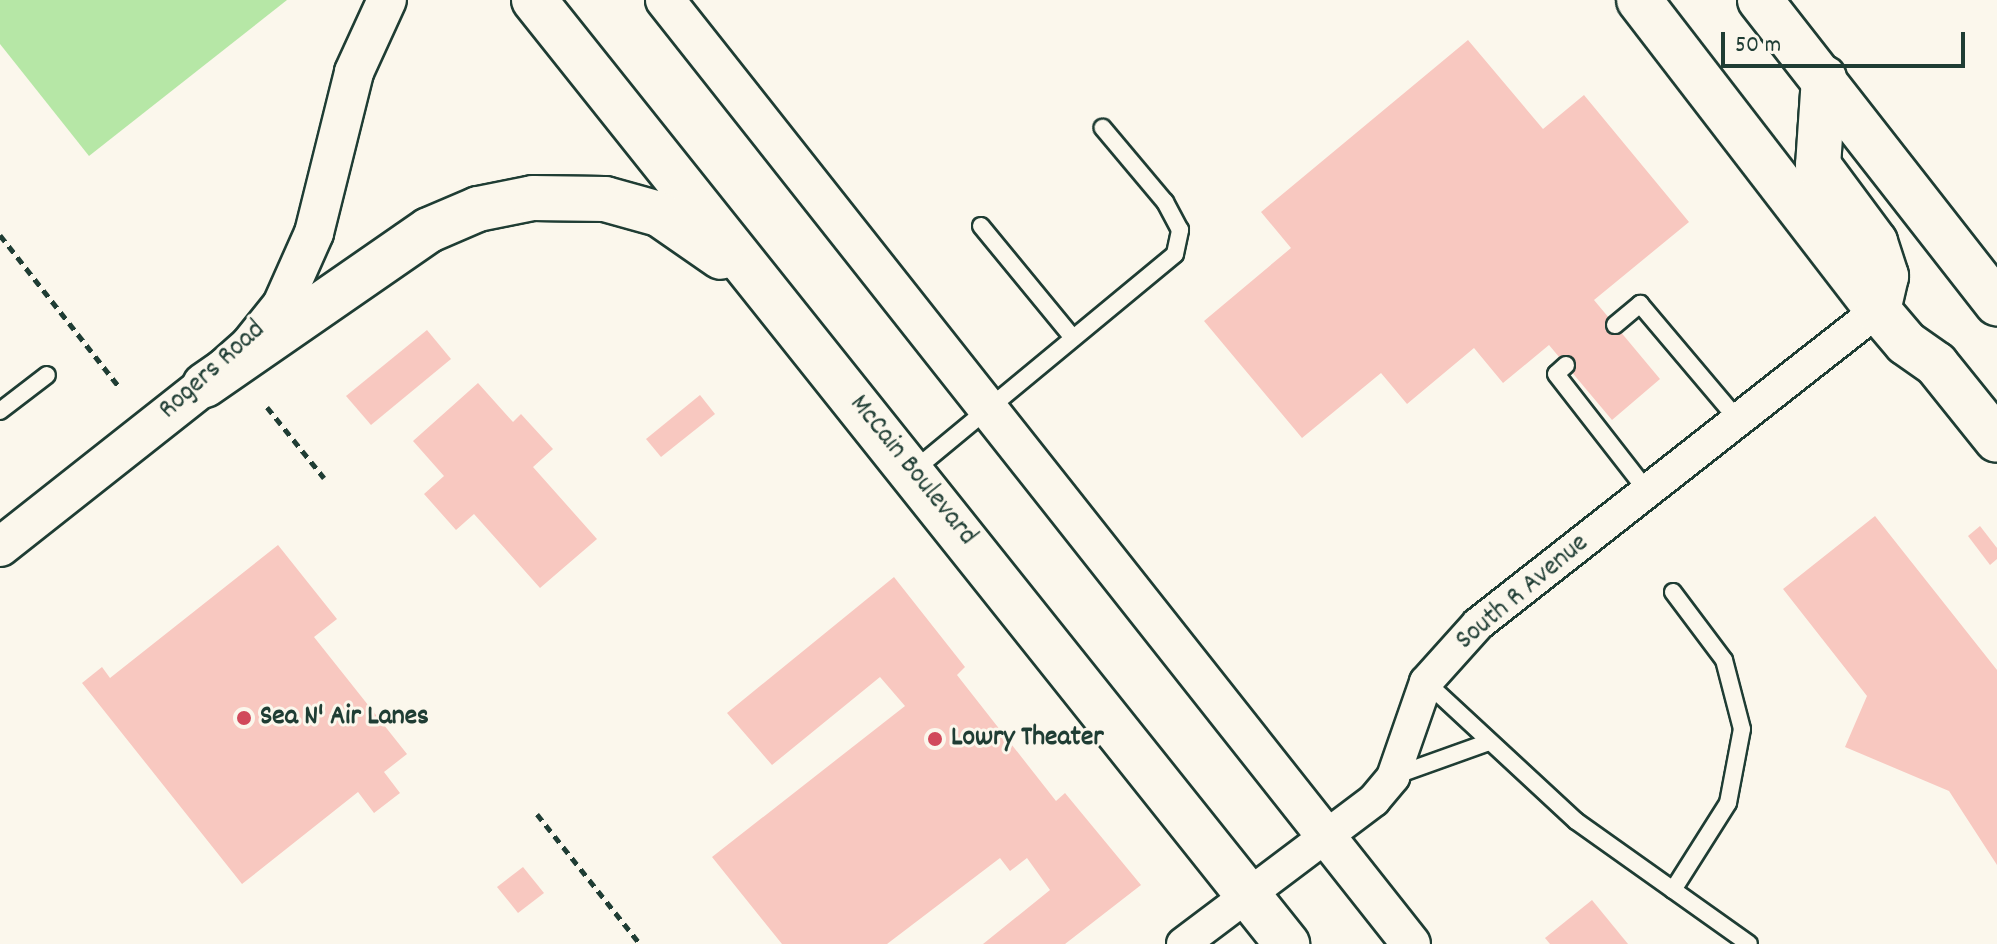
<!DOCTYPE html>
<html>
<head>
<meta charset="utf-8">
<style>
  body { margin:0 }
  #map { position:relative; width:1997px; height:944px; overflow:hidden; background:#fbf7ec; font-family:Dekko,sans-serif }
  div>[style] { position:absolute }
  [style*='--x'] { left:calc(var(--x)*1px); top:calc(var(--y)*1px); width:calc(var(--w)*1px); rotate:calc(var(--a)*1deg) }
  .green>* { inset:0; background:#b6e7a6 }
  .building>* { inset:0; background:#f8c8c0 }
  .path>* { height:5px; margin-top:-2.5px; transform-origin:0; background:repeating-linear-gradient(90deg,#1f3d34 0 8px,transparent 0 14px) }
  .roads { filter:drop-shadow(2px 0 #1f3d34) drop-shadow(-2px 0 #1f3d34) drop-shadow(0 2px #1f3d34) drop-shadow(0 -2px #1f3d34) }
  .service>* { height:16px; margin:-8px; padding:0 8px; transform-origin:8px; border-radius:8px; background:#fbf7ec }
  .minor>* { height:32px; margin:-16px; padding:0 16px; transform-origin:16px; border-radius:16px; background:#fbf7ec }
  .tertiary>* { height:38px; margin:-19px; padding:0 19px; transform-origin:19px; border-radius:19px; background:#fbf7ec }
  .secondary>* { height:44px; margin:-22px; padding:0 22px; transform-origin:22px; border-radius:22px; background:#fbf7ec }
  .dots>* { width:22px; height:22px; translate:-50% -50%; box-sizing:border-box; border:4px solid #fbf7ec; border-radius:50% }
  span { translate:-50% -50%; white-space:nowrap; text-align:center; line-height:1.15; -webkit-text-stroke:6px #fbf7ec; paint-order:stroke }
  .street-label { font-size:28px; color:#1f3d34 }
  .poi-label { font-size:28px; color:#1f3d34; font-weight:700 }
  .left { translate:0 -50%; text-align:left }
  .scale { position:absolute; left:1721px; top:32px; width:244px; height:36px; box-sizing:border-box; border:4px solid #1f3d34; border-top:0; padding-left:10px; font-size:24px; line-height:28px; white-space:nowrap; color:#1f3d34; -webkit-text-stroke:6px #fbf7ec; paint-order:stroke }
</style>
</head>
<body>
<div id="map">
  <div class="green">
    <div style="clip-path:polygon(0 0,287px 0,89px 156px,0 44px)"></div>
  </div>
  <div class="building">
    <div style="clip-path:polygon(1468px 40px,1543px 129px,1584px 95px,1689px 222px,1594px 300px,1660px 379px,1612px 420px,1549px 345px,1503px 383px,1474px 348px,1407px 404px,1381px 373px,1302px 438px,1204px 321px,1291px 248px,1261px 212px)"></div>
    <div style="clip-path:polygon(427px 330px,451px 359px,371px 425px,346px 396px)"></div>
    <div style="clip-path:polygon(478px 383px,513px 422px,521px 414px,553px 449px,533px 467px,597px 539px,540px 588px,474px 514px,456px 530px,424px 494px,444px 476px,413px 441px)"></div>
    <div style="clip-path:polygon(700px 395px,715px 414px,661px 457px,646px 439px)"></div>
    <div style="clip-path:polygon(1875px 516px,1997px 670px,1997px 865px,1949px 791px,1845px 747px,1867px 696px,1783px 589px)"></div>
    <div style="clip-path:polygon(1980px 526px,1997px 548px,1997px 559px,1990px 565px,1968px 536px)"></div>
    <div style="clip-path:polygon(278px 545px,337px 619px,314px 637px,407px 754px,384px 772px,400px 793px,374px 813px,358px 792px,242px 884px,82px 683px,102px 667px,110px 678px)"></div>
    <div style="clip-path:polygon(894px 577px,965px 667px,957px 675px,1056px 801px,1065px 793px,1141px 885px,1065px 944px,983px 944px,1050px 890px,1027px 858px,1010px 871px,1000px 858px,887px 944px,782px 944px,712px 857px,905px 706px,880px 677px,772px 765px,727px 713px)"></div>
    <div style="clip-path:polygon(523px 867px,544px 893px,518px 913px,497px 887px)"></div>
    <div style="clip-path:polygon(1592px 900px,1628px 944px,1550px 944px,1545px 938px)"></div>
  </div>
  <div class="path">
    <div style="--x:0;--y:235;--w:194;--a:51.9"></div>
    <div style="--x:267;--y:407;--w:91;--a:51.2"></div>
    <div style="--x:537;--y:814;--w:166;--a:51.6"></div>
  </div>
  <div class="roads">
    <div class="service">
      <div style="--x:981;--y:226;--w:145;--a:50.6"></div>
      <div style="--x:1615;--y:325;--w:33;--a:-40"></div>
      <div style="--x:1640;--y:304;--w:152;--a:49.8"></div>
      <div style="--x:1566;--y:365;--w:13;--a:138"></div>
      <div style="--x:1556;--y:374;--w:148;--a:52.1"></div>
      <div style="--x:0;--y:411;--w:59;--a:-37.5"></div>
      <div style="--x:913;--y:471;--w:340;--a:-39.6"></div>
      <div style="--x:1175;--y:254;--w:25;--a:-78"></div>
      <div style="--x:1180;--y:230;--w:32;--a:-118"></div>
      <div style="--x:1165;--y:202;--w:97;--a:-130"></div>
      <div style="--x:1426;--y:682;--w:205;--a:42.8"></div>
      <div style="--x:1576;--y:821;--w:212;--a:35.4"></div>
      <div style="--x:1394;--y:776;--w:98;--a:-19.7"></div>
      <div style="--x:1673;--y:890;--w:103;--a:-57.7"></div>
      <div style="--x:1728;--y:803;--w:75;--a:-79.3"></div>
      <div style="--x:1742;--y:729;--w:71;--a:-104.6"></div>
      <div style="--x:1724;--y:660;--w:85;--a:-126.9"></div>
    </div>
    <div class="minor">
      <div style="--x:1183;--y:944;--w:239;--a:-37"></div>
      <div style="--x:1374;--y:800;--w:30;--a:-50"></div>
      <div style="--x:1393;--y:777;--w:101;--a:-70.8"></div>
      <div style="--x:1426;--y:682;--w:78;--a:-48.1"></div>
      <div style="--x:1478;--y:624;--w:509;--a:-38.13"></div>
    </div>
    <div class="tertiary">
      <div style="--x:665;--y:0;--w:1203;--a:51.68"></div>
      <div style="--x:0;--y:547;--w:261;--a:-38.3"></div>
      <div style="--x:205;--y:385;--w:60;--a:-41.6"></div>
      <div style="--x:250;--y:345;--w:51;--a:-51.3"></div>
      <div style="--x:282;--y:305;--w:79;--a:-66"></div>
      <div style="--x:314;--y:233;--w:166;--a:-76"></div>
      <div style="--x:354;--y:72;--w:79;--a:-65.4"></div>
    </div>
    <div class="secondary">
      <div style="--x:534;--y:0;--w:1208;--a:51.42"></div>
      <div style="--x:1639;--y:0;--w:391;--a:52.4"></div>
      <div style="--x:1878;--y:310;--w:43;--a:49.7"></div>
      <div style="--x:1906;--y:343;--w:37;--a:35"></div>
      <div style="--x:1936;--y:364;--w:97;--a:51.2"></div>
      <div style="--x:1760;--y:0;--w:385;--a:52"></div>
      <div style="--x:1824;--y:78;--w:87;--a:93.9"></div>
      <div style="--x:1818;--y:165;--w:96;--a:53.5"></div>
      <div style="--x:1875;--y:242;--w:36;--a:72"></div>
      <div style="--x:1886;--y:276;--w:35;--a:103"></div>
      <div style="--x:205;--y:385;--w:272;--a:-34.7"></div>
      <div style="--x:429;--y:230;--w:53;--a:-23.2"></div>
      <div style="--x:478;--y:209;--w:56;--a:-11.3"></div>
      <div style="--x:533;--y:198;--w:72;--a:0.8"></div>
      <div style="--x:605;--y:199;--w:56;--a:15.5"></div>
      <div style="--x:659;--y:214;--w:75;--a:34.7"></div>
    </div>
  </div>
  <div class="dots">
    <div style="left:244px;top:718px;background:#d1495b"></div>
    <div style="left:935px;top:739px;background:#d1495b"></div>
  </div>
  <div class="street-label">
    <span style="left:213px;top:371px;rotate:-42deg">Rogers Road</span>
    <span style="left:912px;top:471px;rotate:51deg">McCain Boulevard</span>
    <span style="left:1523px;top:593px;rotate:-40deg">South R Avenue</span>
  </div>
  <div class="poi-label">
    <span class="left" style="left:260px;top:718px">Sea N' Air Lanes</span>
    <span class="left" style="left:951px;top:739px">Lowry Theater</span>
  </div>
  <div class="scale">50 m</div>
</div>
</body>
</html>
